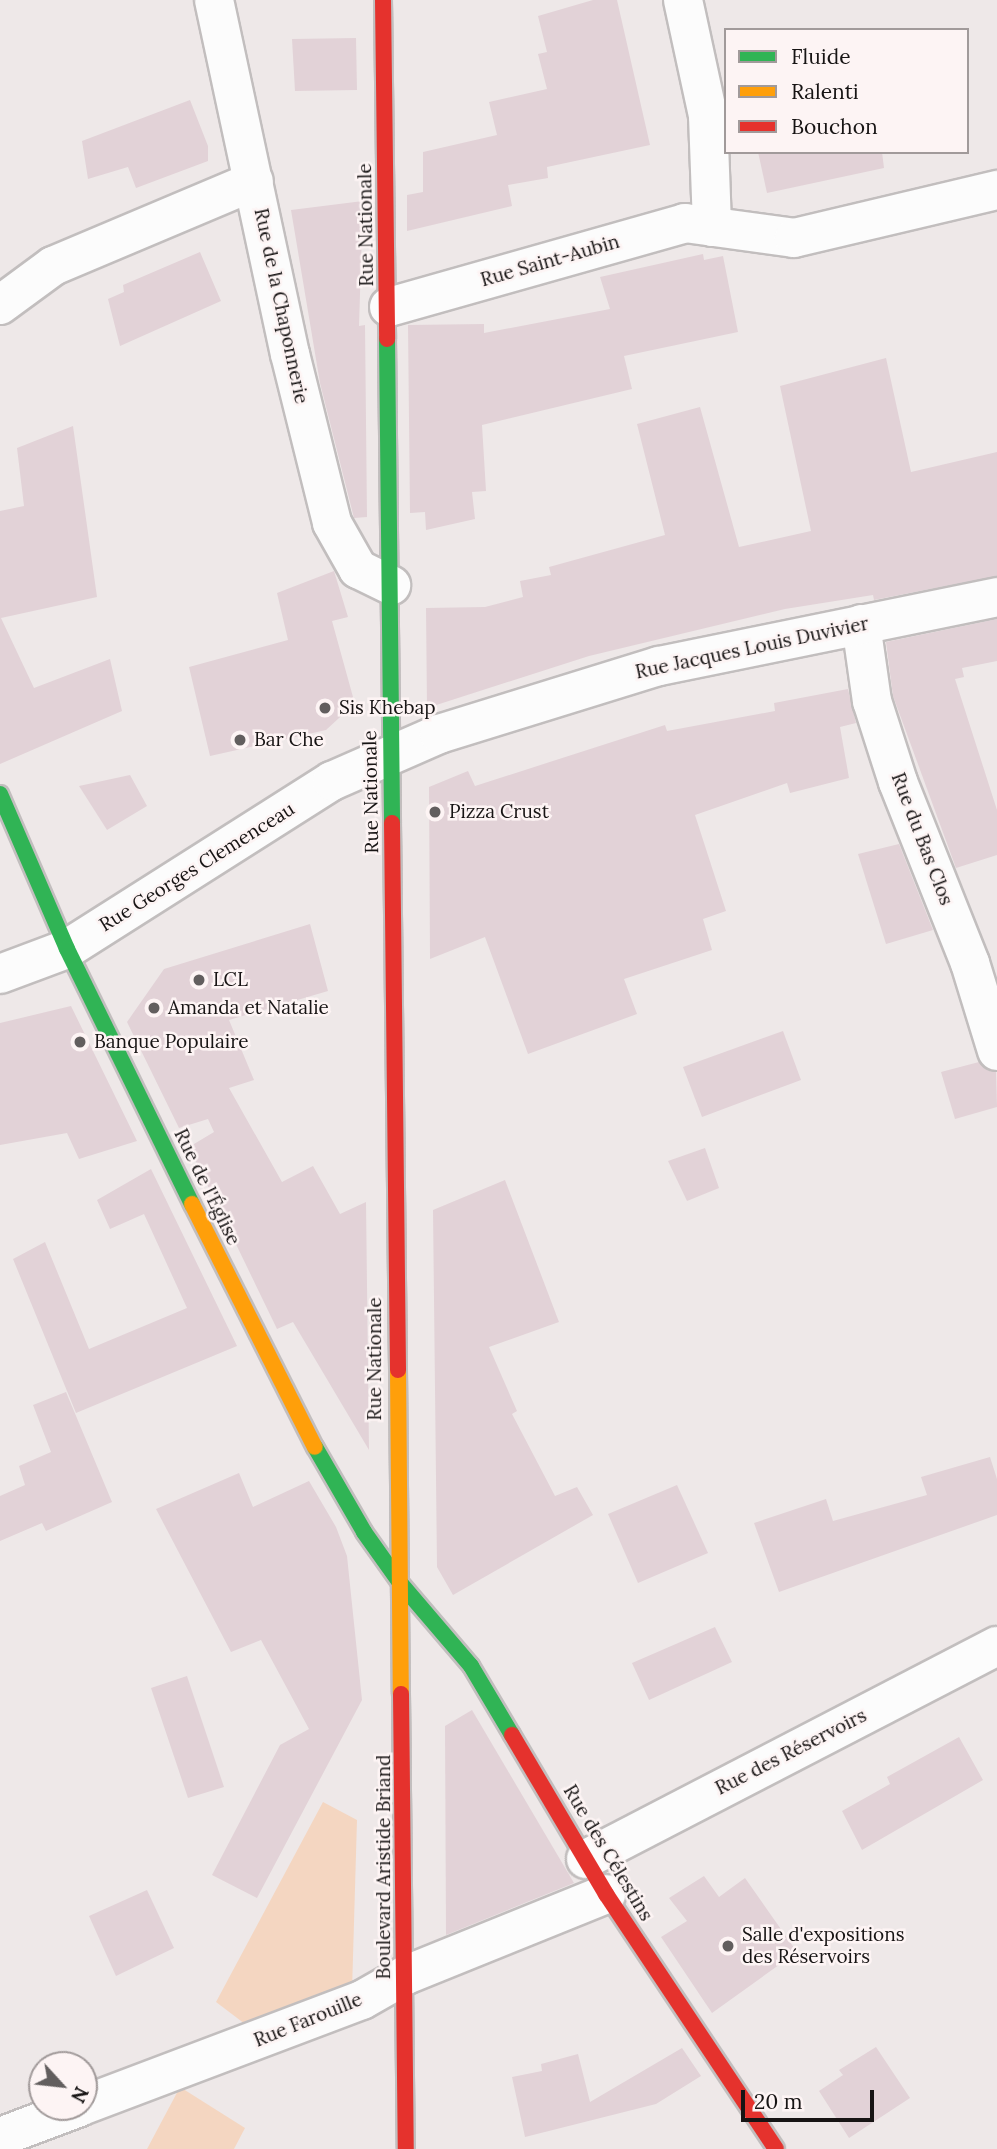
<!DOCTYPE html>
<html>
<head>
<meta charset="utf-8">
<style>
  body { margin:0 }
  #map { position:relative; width:997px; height:2149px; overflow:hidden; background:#eee8e8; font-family:Lora,serif }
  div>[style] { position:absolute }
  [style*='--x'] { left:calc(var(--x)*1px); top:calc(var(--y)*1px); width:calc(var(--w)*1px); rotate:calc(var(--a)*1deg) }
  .green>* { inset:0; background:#f4d6c1 }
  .building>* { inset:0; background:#e2d2d7 }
  .roads { filter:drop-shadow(2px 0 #c2bebe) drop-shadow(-2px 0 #c2bebe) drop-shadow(0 2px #c2bebe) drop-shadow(0 -2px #c2bebe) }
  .street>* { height:38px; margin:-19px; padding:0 19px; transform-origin:19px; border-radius:19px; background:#fcfcfc }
  .fast>* { height:16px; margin:-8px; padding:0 8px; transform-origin:8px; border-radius:8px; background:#30b455 }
  .slow>* { height:16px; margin:-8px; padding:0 8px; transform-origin:8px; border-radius:8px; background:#ff9f0a }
  .jam>* { height:16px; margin:-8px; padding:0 8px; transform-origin:8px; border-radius:8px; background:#e5322d }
  .dots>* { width:19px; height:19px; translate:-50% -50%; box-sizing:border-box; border:4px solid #fdf4f4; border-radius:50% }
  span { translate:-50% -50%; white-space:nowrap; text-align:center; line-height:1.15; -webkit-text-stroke:5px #fdf4f4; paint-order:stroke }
  .street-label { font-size:19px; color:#171414 }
  .poi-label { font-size:19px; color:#171414 }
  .left { translate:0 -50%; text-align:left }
  .legend { position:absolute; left:724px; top:28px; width:245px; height:126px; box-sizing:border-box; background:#fdf4f4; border:2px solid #a19a9a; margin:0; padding:9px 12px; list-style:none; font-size:21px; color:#171414 }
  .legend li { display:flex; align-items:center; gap:14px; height:35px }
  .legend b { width:35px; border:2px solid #a19a9a }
  .north { position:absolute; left:28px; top:2051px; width:70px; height:70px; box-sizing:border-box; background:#fdf4f4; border:2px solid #a19a9a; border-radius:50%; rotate:117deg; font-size:19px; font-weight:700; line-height:28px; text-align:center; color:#171414 }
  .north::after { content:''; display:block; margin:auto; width:24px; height:32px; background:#625e5e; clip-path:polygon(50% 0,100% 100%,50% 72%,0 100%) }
  .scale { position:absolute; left:741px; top:2090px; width:133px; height:32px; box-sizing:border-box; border:4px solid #171414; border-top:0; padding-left:9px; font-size:21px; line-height:24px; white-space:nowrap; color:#171414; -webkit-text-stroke:5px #fdf4f4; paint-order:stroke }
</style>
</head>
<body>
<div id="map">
  <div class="green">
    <div style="clip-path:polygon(323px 1802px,357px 1820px,352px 1991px,249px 2027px,216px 2002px)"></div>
    <div style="clip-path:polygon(180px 2087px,245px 2128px,234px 2149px,147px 2149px)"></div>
  </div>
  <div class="building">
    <div style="clip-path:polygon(593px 0,617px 0,650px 145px,547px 167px,548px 178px,508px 185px,512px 206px,407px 231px,407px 195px,423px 192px,423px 152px,497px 135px,489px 102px,547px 89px,538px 54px,547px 52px,538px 16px)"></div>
    <div style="clip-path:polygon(356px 38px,357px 90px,295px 91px,292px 39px)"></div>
    <div style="clip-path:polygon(190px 100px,208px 146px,208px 161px,136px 188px,128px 167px,88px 179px,82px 141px)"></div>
    <div style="clip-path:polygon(758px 152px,882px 152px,884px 168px,767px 193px)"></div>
    <div style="clip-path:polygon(363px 201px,359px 326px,365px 325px,367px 517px,354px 518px,320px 383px,291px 210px)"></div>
    <div style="clip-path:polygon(200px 252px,221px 301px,120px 346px,108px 299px,124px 292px,123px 285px)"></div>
    <div style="clip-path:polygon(703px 254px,704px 260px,723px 256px,738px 332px,624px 356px,632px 389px,482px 425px,486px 491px,472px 492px,475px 519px,426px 530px,425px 512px,410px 513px,408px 325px,484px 324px,484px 333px,610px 309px,600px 277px)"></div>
    <div style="clip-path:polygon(886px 358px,911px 472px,997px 452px,997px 576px,874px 600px,873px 595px,785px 609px,589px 656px,427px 708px,426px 608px,485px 607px,523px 597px,520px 581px,551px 575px,549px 567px,665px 535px,637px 424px,700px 407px,739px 547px,811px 531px,780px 386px)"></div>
    <div style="clip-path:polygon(73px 426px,97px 597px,1px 618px,34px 688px,110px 659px,122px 711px,0 764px,0 511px,24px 506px,17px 448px)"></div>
    <div style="clip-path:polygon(334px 571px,348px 617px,332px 621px,353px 697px,351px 707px,326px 730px,210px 756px,189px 667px,288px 640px,277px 593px)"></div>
    <div style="clip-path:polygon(997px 619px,997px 661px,962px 668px,964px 677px,955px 679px,997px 810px,997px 855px,956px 868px,893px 696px,886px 642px)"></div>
    <div style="clip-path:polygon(848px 689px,856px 723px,840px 727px,849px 778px,790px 793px,787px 783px,695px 815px,726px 911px,703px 919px,712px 950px,624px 979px,637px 1014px,528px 1054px,485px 937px,430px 959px,429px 787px,468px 771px,475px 786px,665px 725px,667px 731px,775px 711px,774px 703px)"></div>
    <div style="clip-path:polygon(130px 775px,147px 806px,107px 830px,79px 786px)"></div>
    <div style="clip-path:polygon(899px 844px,933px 930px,886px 944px,858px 854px)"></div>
    <div style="clip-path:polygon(310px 924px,328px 991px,229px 1020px,254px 1080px,229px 1088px,282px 1182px,313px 1166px,340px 1214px,366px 1202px,369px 1450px,293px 1322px,277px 1329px,189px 1147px,214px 1132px,208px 1119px,179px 1128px,127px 1022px,164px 969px)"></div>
    <div style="clip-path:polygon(71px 1006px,137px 1141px,79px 1159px,67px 1133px,0 1145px,0 1023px)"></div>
    <div style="clip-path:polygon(783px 1031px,801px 1080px,702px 1117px,683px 1067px)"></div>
    <div style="clip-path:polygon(979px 1062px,996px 1072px,997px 1107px,955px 1119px,941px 1072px)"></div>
    <div style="clip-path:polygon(705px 1148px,719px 1188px,687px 1201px,668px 1161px)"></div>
    <div style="clip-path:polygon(151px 1169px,237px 1346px,76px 1413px,13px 1259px,45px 1242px,89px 1349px,187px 1308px,144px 1214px,110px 1229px,97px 1200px)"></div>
    <div style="clip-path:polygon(505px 1180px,559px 1322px,489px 1347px,517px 1411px,512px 1414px,555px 1496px,577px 1487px,593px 1515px,453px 1595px,437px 1567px,433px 1210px)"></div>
    <div style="clip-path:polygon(66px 1392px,112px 1502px,46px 1531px,42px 1523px,0 1541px,0 1496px,25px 1485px,19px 1466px,51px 1452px,33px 1405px)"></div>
    <div style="clip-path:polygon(990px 1457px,997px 1479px,997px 1515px,779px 1592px,754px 1523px,826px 1499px,833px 1521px,927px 1495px,921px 1477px)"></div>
    <div style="clip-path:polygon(239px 1473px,253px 1507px,309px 1481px,336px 1527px,347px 1556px,362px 1700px,257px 1898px,212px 1875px,280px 1745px,309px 1729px,261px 1640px,231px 1652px,156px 1509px)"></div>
    <div style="clip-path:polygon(677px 1485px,708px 1553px,638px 1583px,608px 1514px)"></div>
    <div style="clip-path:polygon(715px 1627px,732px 1662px,649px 1700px,632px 1663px)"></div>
    <div style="clip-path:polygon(187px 1676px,224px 1787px,188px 1798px,151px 1688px)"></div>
    <div style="clip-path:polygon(472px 1710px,574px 1883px,446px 1935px,445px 1726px)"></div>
    <div style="clip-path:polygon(959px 1737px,983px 1780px,862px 1850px,842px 1811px,890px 1784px,887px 1777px)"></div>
    <div style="clip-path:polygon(704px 1876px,719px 1897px,745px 1878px,797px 1952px,712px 2013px,661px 1937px,687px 1921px,669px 1898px)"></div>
    <div style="clip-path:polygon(147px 1890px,174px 1948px,116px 1976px,89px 1916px)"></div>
    <div style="clip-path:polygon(876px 2047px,910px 2098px,849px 2138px,819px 2091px,843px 2075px,839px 2070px)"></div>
    <div style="clip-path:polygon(682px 2048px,701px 2076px,656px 2104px,525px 2137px,512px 2077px,542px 2071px,541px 2064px,578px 2054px,590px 2102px)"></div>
  </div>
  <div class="roads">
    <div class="street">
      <div style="--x:214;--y:0;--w:362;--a:77.9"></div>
      <div style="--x:290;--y:354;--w:174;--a:76"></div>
      <div style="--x:332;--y:523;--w:53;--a:60.5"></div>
      <div style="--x:358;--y:569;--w:37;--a:26"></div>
      <div style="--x:683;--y:0;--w:119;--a:77.8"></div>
      <div style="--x:708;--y:116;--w:111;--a:87.9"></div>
      <div style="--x:0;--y:305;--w:66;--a:-36.3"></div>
      <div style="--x:53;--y:266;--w:218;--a:-22.9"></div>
      <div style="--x:389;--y:307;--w:308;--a:-15.8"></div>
      <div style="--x:685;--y:223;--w:110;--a:7.8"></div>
      <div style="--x:794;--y:238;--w:209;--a:-13.3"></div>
      <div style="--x:861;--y:624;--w:78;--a:81.9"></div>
      <div style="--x:872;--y:701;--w:85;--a:72.2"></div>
      <div style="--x:898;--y:782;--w:195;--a:68.3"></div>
      <div style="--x:970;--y:963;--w:92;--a:72.9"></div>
      <div style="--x:0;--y:974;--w:72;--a:-20.5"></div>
      <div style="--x:67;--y:949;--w:314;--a:-32.4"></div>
      <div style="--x:332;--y:781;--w:117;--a:-23.7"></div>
      <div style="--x:439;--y:734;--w:230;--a:-17.2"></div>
      <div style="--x:659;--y:666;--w:345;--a:-11.5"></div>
      <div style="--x:586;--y:1859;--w:463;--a:-27.4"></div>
      <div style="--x:84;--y:2105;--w:297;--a:-20.7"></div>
      <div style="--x:362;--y:2000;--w:51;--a:-29.6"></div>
      <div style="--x:406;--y:1975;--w:216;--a:-22"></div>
      <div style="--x:0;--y:2137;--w:85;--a:-20.6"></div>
    </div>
    <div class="fast">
      <div style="--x:387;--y:339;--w:484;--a:89.4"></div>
      <div style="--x:0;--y:794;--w:169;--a:66.6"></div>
      <div style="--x:67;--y:949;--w:284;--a:63.9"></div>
      <div style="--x:315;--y:1447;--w:98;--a:60"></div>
      <div style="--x:364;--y:1532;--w:64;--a:54.6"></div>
      <div style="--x:401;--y:1584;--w:108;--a:49.5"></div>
      <div style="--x:471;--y:1666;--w:80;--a:59.3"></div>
    </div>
    <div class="slow">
      <div style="--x:192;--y:1204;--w:272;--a:63.2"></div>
      <div style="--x:398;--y:1370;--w:324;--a:89.5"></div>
    </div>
    <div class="jam">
      <div style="--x:383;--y:0;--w:339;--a:89.3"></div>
      <div style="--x:392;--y:823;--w:547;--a:89.37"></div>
      <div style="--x:401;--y:1694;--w:455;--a:89.4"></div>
      <div style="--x:512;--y:1735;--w:185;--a:59.4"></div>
      <div style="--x:606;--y:1894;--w:306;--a:56.3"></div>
    </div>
  </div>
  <div class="dots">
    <div style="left:325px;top:708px;background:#625e5e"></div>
    <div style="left:240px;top:740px;background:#625e5e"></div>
    <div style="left:435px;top:812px;background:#625e5e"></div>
    <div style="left:199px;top:980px;background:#625e5e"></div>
    <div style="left:154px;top:1008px;background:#625e5e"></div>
    <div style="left:80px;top:1042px;background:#625e5e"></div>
    <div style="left:728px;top:1946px;background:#625e5e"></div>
  </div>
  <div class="street-label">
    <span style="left:366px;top:225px;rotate:-91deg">Rue Nationale</span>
    <span style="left:550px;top:261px;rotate:-16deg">Rue Saint-Aubin</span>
    <span style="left:281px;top:306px;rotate:78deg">Rue de la Chaponnerie</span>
    <span style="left:752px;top:648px;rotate:-12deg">Rue Jacques Louis Duvivier</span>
    <span style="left:371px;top:792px;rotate:-91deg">Rue Nationale</span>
    <span style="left:922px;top:839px;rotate:69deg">Rue du Bas Clos</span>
    <span style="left:197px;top:867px;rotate:-32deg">Rue Georges Clemenceau</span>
    <span style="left:207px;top:1187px;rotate:64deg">Rue de l'Église</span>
    <span style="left:375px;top:1359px;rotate:-90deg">Rue Nationale</span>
    <span style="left:791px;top:1752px;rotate:-27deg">Rue des Réservoirs</span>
    <span style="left:608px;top:1853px;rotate:59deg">Rue des Célestins</span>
    <span style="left:384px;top:1867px;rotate:-90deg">Boulevard Aristide Briand</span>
    <span style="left:308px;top:2020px;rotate:-22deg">Rue Farouille</span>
  </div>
  <div class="poi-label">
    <span class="left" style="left:339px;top:708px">Sis Khebap</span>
    <span class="left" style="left:254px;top:740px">Bar Che</span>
    <span class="left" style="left:449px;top:812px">Pizza Crust</span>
    <span class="left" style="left:213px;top:980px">LCL</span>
    <span class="left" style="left:168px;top:1008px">Amanda et Natalie</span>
    <span class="left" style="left:94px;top:1042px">Banque Populaire</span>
    <span class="left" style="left:742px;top:1946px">Salle d'expositions<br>des Réservoirs</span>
  </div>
  <ul class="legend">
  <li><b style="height:9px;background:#30b455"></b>Fluide</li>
  <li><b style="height:9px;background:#ff9f0a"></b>Ralenti</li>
  <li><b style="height:9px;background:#e5322d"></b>Bouchon</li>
  </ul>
  <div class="north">N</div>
  <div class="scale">20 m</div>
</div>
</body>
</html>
